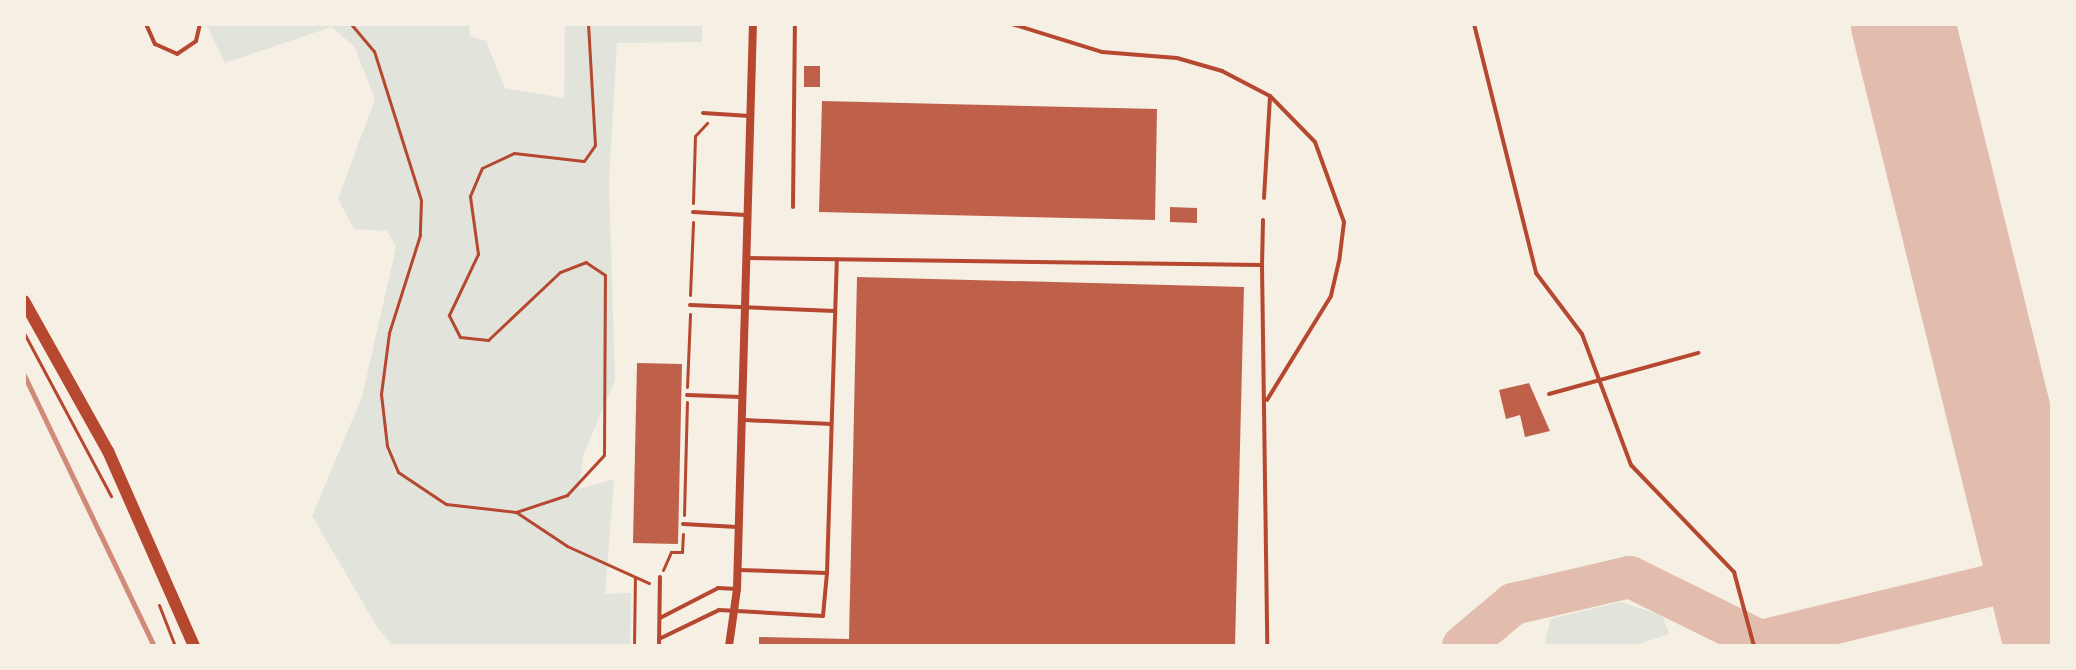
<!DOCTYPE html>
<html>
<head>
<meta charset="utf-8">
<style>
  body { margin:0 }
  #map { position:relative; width:2076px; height:670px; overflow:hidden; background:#f6efe4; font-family:Barlow,sans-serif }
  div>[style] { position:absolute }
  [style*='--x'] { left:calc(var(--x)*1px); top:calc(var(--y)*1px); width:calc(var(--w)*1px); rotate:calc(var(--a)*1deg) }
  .green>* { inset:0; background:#e2e4dc }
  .taxiway>* { height:42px; margin:-21px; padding:0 21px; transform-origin:21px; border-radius:21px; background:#e2bdae }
  .runway>* { height:104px; margin:-52px; padding:0 52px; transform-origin:52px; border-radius:52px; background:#e2bdae }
  .building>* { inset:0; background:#bf614a }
  .path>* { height:3px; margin:-1.5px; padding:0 1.5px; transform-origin:1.5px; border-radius:1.5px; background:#b5482f }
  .service>* { height:4px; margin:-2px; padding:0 2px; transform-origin:2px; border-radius:2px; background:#b5482f }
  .minor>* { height:8px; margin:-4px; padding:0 4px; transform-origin:4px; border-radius:4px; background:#b5482f }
  .primary>* { height:12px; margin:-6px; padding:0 6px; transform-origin:6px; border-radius:6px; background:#b5482f }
  .rail>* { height:5px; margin:-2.5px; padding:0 2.5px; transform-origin:2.5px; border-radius:2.5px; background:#cf8b77 }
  span { translate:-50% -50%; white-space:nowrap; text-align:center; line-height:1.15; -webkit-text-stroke:6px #f6efe4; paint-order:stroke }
  .frame { position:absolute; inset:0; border:26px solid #f6efe4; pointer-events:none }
</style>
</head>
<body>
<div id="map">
  <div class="green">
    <div style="clip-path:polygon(206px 24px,470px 24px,469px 36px,486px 41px,505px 88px,564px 98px,565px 24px,702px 24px,702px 42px,617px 43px,609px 182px,615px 380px,583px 456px,579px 489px,614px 479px,605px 594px,631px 593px,630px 646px,393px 646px,377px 627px,312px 516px,362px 397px,396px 247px,387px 231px,354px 229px,338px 199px,375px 99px,354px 46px,331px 27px,225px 63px)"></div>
    <div style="clip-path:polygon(1620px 602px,1662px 615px,1669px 634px,1633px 646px,1544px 646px,1551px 619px)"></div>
  </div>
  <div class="taxiway">
    <div style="--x:1463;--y:646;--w:65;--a:-40"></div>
    <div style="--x:1513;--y:604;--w:120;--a:-13"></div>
    <div style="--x:1630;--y:577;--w:145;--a:26.2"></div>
    <div style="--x:1740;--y:646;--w:307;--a:-13.6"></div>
  </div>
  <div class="runway">
    <div style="--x:1903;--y:24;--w:623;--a:76.16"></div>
  </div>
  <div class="building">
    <div style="clip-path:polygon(804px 66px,820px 66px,820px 87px,804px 87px)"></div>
    <div style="clip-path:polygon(822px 101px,1157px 109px,1155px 220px,819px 212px)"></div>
    <div style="clip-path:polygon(1170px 207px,1197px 208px,1197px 223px,1170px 222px)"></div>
    <div style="clip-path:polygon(857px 277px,1244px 287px,1235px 646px,759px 646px,759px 637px,849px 639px)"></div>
    <div style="clip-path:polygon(637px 363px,682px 364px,678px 544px,633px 543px)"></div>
    <div style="clip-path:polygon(1529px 383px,1550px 431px,1525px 437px,1520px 415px,1506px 419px,1499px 390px)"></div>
  </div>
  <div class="path">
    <div style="--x:351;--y:24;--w:35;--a:50"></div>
    <div style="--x:374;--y:51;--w:156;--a:72.5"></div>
    <div style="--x:421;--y:200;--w:35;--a:92"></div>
    <div style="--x:420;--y:235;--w:103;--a:107.6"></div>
    <div style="--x:389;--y:333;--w:62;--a:97.5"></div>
    <div style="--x:381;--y:394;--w:52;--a:83.4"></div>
    <div style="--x:387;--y:446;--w:28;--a:67"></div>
    <div style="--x:398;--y:472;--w:58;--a:33.7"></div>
    <div style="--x:446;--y:504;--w:70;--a:6.5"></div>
    <div style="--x:516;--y:512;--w:54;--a:-18.4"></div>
    <div style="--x:567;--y:495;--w:54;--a:-47.2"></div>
    <div style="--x:604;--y:455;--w:180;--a:-89.7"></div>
    <div style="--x:605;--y:275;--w:23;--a:-146"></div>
    <div style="--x:586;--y:262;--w:28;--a:159"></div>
    <div style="--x:560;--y:272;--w:99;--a:136.6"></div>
    <div style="--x:488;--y:340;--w:28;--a:-174"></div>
    <div style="--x:460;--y:337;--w:25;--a:-117"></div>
    <div style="--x:449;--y:315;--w:68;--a:-64.6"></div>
    <div style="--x:478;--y:254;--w:59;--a:-97.9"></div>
    <div style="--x:470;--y:196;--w:30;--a:-67"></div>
    <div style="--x:482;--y:168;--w:35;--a:-25"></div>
    <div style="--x:514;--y:153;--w:70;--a:6.5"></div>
    <div style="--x:584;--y:161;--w:19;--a:-55"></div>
    <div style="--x:595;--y:145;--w:121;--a:-93.3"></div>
    <div style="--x:693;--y:203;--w:67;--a:-88.3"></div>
    <div style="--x:695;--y:136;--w:18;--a:-47"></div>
    <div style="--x:690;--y:295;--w:73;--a:-87.6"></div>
    <div style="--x:24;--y:333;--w:185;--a:61.9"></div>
    <div style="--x:687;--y:387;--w:73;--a:-87.6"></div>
    <div style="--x:516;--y:512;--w:61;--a:33.7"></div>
    <div style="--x:567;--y:546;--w:90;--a:24.3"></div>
    <div style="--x:684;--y:515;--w:113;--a:-88.5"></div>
    <div style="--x:663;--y:570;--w:20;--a:-66"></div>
    <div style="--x:671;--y:552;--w:11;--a:0"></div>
    <div style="--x:682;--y:552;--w:18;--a:-87"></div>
    <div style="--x:159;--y:605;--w:44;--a:68.7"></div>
    <div style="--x:634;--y:646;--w:68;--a:-89.2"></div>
  </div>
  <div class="service">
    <div style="--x:146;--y:24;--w:22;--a:66"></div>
    <div style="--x:155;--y:44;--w:24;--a:24"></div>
    <div style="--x:177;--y:54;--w:23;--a:-34"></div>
    <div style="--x:196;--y:41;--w:17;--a:-77"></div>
    <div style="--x:1012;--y:24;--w:94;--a:17.3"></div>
    <div style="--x:1102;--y:52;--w:75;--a:4.6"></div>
    <div style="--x:1177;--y:58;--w:47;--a:16.1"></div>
    <div style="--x:1222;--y:71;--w:54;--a:27.5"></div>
    <div style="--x:1270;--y:96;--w:64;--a:45.6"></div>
    <div style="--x:1315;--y:142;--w:85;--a:70.1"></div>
    <div style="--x:1344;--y:222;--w:39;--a:97"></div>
    <div style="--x:1339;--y:261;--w:36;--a:103"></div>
    <div style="--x:1331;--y:296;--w:122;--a:121.6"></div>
    <div style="--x:1474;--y:24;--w:257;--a:76"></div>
    <div style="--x:1536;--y:273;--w:76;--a:53"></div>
    <div style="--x:1582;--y:334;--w:140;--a:69.5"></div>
    <div style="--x:1631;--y:465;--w:149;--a:46.1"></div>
    <div style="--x:1734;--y:572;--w:77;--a:74.9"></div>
    <div style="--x:703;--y:113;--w:47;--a:3.7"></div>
    <div style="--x:1264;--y:198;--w:102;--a:-86.6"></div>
    <div style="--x:793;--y:207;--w:183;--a:-89.4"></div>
    <div style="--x:693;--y:212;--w:53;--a:3.2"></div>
    <div style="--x:746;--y:258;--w:516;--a:0.78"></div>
    <div style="--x:1262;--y:265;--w:381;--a:89.2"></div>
    <div style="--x:1262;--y:265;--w:45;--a:-88.7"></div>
    <div style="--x:690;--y:305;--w:145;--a:2.4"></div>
    <div style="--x:1549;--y:394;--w:155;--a:-15.4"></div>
    <div style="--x:687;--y:395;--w:54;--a:2.1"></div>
    <div style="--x:744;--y:420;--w:87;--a:2.6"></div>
    <div style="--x:683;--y:524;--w:54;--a:3.2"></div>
    <div style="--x:738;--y:570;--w:89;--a:1.9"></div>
    <div style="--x:827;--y:573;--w:314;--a:-88.2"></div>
    <div style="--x:660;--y:618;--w:65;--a:-27.3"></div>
    <div style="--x:718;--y:588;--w:19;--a:3"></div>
    <div style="--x:659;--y:639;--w:67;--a:-25.8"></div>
    <div style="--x:719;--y:610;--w:104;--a:3.3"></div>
    <div style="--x:823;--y:616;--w:43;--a:-84.7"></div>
    <div style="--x:659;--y:646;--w:69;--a:-89.2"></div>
  </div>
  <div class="minor">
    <div style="--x:729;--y:646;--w:58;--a:-82"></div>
    <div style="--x:737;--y:589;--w:565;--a:-88.38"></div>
  </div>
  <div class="primary">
    <div style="--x:24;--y:301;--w:172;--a:60.8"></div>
    <div style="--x:108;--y:451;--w:213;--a:66.2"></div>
  </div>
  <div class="rail">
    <div style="--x:24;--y:375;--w:301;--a:64.4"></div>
  </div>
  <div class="frame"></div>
</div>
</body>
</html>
